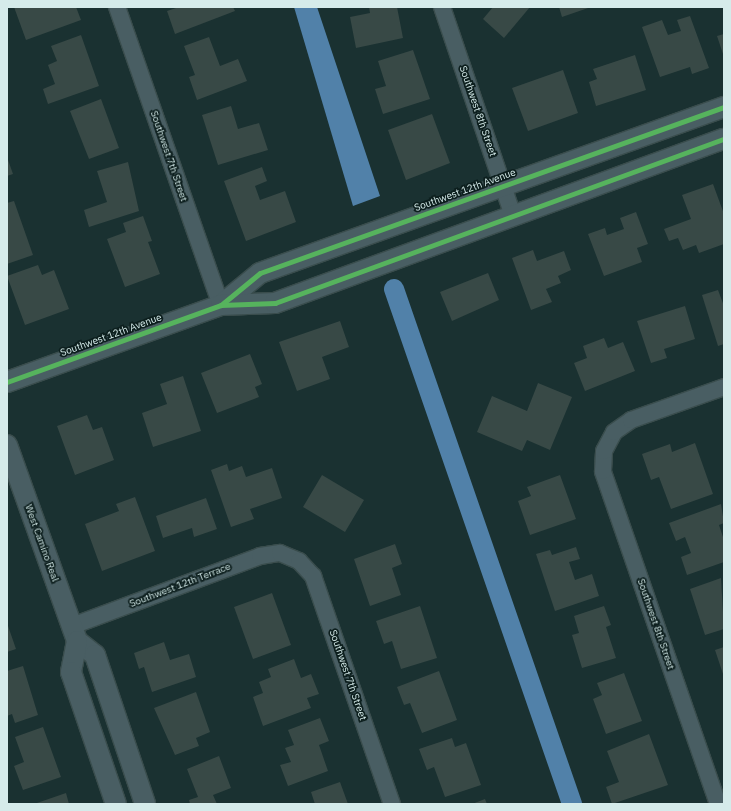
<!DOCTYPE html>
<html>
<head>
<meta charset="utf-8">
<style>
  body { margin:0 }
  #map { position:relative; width:731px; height:811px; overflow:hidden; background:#1a3131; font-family:"IBM Plex Sans",sans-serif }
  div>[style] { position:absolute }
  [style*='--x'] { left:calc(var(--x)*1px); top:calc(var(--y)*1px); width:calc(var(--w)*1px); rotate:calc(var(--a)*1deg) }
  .water>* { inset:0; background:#5181a9 }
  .canal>* { height:20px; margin:-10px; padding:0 10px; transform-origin:10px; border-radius:10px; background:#5181a9 }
  .building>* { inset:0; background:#384946 }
  .roads { filter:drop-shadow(1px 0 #3a4d4d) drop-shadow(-1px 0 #3a4d4d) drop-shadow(0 1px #3a4d4d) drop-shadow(0 -1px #3a4d4d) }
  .minor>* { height:16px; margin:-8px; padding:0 8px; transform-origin:8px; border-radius:8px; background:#495e63 }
  .tertiary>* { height:20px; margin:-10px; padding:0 10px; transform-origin:10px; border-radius:10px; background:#495e63 }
  .cycleway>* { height:5px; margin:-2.5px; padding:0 2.5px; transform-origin:2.5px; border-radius:2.5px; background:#56b35d }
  span { translate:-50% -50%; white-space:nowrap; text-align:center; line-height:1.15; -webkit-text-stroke:3.5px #0d1f1e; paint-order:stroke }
  .street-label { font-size:10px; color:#d5ebea }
  .frame { position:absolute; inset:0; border:8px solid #d5ebea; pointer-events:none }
</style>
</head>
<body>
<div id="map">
  <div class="water">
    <div style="clip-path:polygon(294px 7px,317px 7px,380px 196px,353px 206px)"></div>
  </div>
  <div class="canal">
    <div style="--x:394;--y:289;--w:545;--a:70.93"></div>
  </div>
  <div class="building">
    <div style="clip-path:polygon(14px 7px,76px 7px,81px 20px,26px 40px)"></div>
    <div style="clip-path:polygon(179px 7px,233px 7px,235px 11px,175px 34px,167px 11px)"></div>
    <div style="clip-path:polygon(369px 7px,397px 7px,403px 38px,356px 48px,350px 17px,370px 13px)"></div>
    <div style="clip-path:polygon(493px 7px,530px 7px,504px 38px,483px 19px)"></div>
    <div style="clip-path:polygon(559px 7px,591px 7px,562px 17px)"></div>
    <div style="clip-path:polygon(690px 16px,709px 68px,692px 74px,690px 67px,660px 77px,642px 27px,662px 20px,668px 35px,681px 31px,677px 20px)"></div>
    <div style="clip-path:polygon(724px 34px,724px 57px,717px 36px)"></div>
    <div style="clip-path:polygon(81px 35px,99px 86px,48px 104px,43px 89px,55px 84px,48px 65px,57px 61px,51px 46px)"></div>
    <div style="clip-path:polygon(209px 37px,220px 66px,238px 59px,247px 81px,197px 100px,189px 77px,195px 75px,184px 46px)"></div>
    <div style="clip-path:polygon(413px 50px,430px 99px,383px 114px,375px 89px,386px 86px,378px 61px)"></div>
    <div style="clip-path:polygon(635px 55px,646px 90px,596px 106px,589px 82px,597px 79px,593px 69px)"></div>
    <div style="clip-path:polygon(563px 70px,578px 113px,528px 131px,512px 88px)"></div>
    <div style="clip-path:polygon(101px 99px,119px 148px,89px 159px,70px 111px)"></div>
    <div style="clip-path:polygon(231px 106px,238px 129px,259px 123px,268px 150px,218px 165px,202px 115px)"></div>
    <div style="clip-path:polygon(432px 114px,450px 163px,406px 180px,388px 130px)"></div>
    <div style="clip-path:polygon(7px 157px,13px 174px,7px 176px)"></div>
    <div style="clip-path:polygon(128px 162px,139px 211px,89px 227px,84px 210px,107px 202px,97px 171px)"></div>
    <div style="clip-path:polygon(262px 167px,267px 181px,255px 186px,260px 200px,285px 191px,296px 222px,246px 241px,224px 181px)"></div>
    <div style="clip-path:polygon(713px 184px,724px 214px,724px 244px,699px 253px,696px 245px,683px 250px,678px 238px,669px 241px,664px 229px,691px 219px,682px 195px)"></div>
    <div style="clip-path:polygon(14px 201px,33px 255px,7px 264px,7px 203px)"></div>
    <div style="clip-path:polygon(636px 212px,648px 244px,637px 248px,642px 262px,604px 276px,588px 234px,605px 228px,607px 235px,624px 229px,620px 218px)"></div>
    <div style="clip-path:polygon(143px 216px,152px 241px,148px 242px,160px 274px,125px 287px,107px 239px,126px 232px,123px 223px)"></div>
    <div style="clip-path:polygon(533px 250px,537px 261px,564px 251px,571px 270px,558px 276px,561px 283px,546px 289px,552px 302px,531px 310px,512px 258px)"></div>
    <div style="clip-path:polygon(38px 265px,42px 275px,54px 270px,69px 309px,25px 325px,7px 276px)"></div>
    <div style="clip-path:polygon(488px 273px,499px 300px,452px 321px,440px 292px)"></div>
    <div style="clip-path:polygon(718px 290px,724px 306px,724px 344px,718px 346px,702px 295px)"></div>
    <div style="clip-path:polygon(685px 306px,695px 339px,664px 349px,667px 358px,651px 363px,637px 321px)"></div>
    <div style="clip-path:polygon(340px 321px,349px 347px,322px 357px,330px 379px,297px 391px,279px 342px)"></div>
    <div style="clip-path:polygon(604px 338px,608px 348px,623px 342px,635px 371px,585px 391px,574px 363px,587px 358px,583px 346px)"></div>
    <div style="clip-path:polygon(250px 354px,262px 384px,255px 387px,259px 397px,217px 413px,201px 373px)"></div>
    <div style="clip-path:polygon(183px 376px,201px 431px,153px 447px,142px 413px,167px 404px,160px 384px)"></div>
    <div style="clip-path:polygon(538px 383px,572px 397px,550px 450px,527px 440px,522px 451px,477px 432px,492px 396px,527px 411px)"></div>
    <div style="clip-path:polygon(87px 415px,93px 430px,102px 427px,114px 460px,75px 475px,57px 426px)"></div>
    <div style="clip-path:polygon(695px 443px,713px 494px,671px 509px,659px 477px,651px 480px,642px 454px,670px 444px,672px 452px)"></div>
    <div style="clip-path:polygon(227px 464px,229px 471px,242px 466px,246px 477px,272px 468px,282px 498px,250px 509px,254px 519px,231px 527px,211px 470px)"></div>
    <div style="clip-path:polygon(322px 475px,364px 500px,345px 532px,303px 507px)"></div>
    <div style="clip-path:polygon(560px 475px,576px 519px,530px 535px,518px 501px,531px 496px,527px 487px)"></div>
    <div style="clip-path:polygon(135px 497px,155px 551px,102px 571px,85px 524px,119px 511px,116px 504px)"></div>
    <div style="clip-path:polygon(206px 498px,217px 529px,194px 537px,192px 528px,163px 538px,156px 516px)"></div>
    <div style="clip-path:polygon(721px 504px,724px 523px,719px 525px,724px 540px,724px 562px,687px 575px,681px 557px,691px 553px,685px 537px,676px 541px,669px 523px)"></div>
    <div style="clip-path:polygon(395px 544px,402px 564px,392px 568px,401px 595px,370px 606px,354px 559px)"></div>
    <div style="clip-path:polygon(576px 547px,580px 559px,569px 562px,575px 580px,592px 574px,599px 596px,555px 611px,536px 554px,550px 550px,552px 555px)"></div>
    <div style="clip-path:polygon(721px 578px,724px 629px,705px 635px,690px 589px)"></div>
    <div style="clip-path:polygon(272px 593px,291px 645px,253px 659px,234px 607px)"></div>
    <div style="clip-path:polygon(420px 606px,437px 658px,401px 669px,392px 641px,384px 644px,376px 621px)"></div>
    <div style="clip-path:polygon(604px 606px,611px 625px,606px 627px,616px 658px,582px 668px,572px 635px,579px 633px,574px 616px)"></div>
    <div style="clip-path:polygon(7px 623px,16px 649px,7px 652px)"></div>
    <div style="clip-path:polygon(164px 642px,170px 660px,189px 654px,196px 677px,152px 692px,144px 667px,139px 669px,134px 653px)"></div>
    <div style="clip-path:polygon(724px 647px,724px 677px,715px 650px)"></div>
    <div style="clip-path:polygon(294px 659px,301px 678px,311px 674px,319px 694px,307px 698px,311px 708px,263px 726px,253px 697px,263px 693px,259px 682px,271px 677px,268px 669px)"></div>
    <div style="clip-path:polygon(23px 666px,38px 715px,15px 723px,12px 714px,7px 716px,7px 671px)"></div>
    <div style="clip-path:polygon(439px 671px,457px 720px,422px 733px,410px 703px,404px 705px,397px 687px)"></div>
    <div style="clip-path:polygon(624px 673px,642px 721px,606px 734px,593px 699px,602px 695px,597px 683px)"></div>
    <div style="clip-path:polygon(196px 692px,210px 732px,196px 738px,199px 746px,175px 755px,154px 708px)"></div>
    <div style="clip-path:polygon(320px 718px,329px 741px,319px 745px,328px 771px,288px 786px,280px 765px,291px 762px,285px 748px,294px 745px,288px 730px)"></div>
    <div style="clip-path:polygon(43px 727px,61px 777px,23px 790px,14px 766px,24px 762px,15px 737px)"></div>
    <div style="clip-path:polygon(649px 734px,668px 785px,612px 804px,606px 787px,619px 782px,607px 751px)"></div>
    <div style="clip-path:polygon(452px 738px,455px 747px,466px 743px,481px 785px,445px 797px,434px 767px,427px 770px,419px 749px)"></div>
    <div style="clip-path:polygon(219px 756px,231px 788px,213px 795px,217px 804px,190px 804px,189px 800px,198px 797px,187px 769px)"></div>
    <div style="clip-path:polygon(340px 782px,348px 804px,315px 804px,311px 792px)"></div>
    <div style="clip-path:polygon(66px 793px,69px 804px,34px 804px)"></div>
    <div style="clip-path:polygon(485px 799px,487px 804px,472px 804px)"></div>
  </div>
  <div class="roads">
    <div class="minor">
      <div style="--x:117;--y:7;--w:316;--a:70.8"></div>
      <div style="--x:442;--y:7;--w:220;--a:71.2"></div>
      <div style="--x:72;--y:626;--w:201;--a:-20.4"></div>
      <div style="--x:260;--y:556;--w:20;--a:-9"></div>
      <div style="--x:280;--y:553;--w:21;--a:23"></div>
      <div style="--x:299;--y:561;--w:21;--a:47"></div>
      <div style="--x:313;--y:576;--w:241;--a:70.9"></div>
      <div style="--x:718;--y:804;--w:352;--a:-109.1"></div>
      <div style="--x:603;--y:471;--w:20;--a:-87"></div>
      <div style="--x:604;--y:451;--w:21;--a:-62"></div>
      <div style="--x:614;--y:432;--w:21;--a:-35"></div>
      <div style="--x:631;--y:420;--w:99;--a:-19.5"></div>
    </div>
    <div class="tertiary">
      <div style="--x:221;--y:305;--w:50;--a:-39.4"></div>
      <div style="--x:260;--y:273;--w:493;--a:-19.7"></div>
      <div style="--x:7;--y:382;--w:227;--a:-19.8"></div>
      <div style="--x:221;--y:305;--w:54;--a:-2.1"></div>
      <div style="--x:275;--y:303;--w:478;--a:-20.1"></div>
      <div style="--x:7;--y:445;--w:208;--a:70.3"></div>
      <div style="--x:77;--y:641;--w:23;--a:38"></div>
      <div style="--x:95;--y:655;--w:157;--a:71.4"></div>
      <div style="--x:77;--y:641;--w:32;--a:101"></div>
      <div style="--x:71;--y:672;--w:139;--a:71.2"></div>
    </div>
  </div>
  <div class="cycleway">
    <div style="--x:221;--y:305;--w:50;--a:-39.4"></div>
    <div style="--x:260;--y:273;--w:493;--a:-19.7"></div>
    <div style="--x:7;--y:382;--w:227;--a:-19.8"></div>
    <div style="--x:221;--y:305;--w:54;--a:-2.1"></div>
    <div style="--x:275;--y:303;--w:478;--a:-20.1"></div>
  </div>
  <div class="street-label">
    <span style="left:478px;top:111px;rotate:71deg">Southwest 8th Street</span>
    <span style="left:169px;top:156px;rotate:71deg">Southwest 7th Street</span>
    <span style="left:465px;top:190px;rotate:-20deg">Southwest 12th Avenue</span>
    <span style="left:111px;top:335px;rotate:-20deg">Southwest 12th Avenue</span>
    <span style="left:42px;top:543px;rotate:70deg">West Camino Real</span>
    <span style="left:180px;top:585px;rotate:-21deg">Southwest 12th Terrace</span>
    <span style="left:656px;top:624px;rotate:71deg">Southwest 8th Street</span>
    <span style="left:348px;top:675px;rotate:71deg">Southwest 7th Street</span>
  </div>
  <div class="frame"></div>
</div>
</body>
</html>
